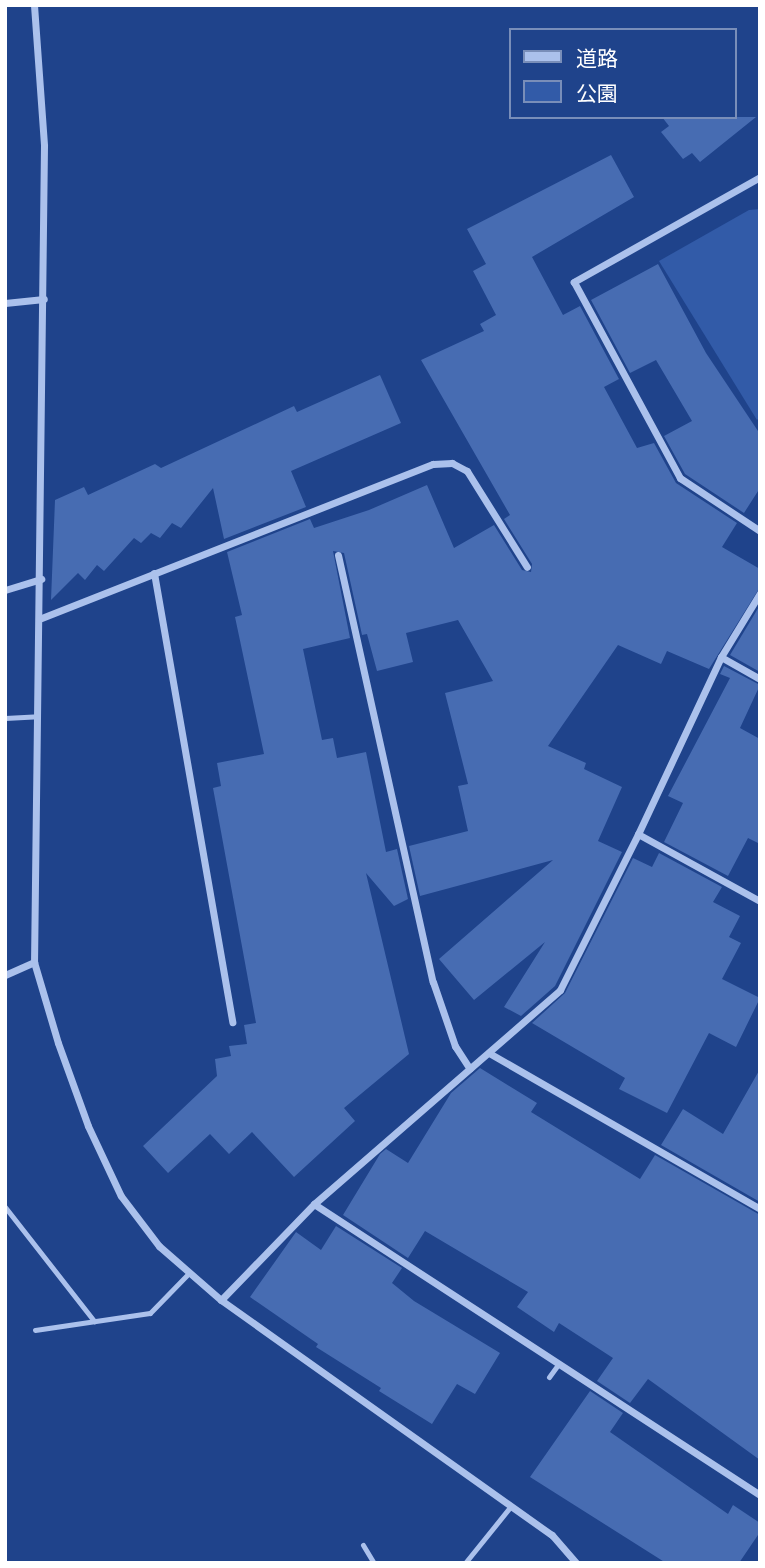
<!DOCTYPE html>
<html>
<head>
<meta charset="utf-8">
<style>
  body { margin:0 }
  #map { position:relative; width:765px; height:1568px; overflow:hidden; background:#1f438b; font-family:"Alegreya Sans","Noto Sans JP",sans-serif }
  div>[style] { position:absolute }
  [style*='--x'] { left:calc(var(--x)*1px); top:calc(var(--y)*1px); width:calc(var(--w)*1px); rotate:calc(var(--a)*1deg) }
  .green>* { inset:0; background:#325ba8 }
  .building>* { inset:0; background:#476cb2 }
  .lane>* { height:5px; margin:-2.5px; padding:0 2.5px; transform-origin:2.5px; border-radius:2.5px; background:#abc1ec }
  .street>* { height:7px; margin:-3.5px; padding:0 3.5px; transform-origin:3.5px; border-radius:3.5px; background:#abc1ec }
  span { translate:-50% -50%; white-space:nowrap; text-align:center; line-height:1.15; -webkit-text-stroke:5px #1f438b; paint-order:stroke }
  .frame { position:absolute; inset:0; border:7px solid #fff; pointer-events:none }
  .legend { position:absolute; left:509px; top:28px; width:228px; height:91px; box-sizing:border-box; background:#1f438b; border:2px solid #798eb9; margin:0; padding:9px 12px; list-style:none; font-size:21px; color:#fff }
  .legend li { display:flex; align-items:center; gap:14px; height:35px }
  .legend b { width:35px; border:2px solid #798eb9 }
</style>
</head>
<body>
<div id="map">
  <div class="green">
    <div style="clip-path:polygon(760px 209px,760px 417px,757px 420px,659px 261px,749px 210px)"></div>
  </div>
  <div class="building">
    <div style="clip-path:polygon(662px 117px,756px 117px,700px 162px,692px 153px,683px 159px,661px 132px,669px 126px)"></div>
    <div style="clip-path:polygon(611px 155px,634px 197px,532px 257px,563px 315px,580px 306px,619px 379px,604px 387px,637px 448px,654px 443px,676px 483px,737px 523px,722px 547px,760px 569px,760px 587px,709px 669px,667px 651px,661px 664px,618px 645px,548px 746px,586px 763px,584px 769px,622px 787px,598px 841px,622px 852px,555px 986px,521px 1016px,504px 1007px,545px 942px,474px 1000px,439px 959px,553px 860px,420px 896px,409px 846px,468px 831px,458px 786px,468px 784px,445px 693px,493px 681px,458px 620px,406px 633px,413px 662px,377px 671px,367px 634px,362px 635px,344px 553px,333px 551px,350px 638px,303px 649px,322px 740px,333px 738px,337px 758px,366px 752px,386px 852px,397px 849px,408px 899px,394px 906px,366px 873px,409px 1054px,344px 1108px,355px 1121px,294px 1177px,252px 1132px,229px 1154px,210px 1134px,168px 1173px,143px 1146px,217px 1076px,215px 1059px,231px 1056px,229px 1046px,247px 1044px,244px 1025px,256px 1023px,213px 788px,221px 786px,217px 763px,264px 754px,235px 617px,242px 615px,227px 552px,310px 519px,314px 528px,369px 510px,427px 485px,454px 548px,494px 525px,522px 570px,531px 572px,532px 564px,504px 519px,510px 515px,421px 360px,484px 331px,480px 324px,496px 315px,473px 271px,486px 264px,467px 229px)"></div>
    <div style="clip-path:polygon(658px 264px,706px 353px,760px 434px,760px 488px,744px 513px,685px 474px,664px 436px,692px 421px,656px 360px,630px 373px,591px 300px)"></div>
    <div style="clip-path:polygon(380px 375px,401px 423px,291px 471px,306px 507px,224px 539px,213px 488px,181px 528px,172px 523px,160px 538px,151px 533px,141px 543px,134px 538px,104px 571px,97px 565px,85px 580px,78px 573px,51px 600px,55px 500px,84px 487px,88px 495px,155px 464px,161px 468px,294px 406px,297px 412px)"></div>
    <div style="clip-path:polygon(760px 605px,760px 672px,730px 655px)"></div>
    <div style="clip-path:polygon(724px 666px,760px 685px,740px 728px,760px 739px,760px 844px,748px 838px,728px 876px,664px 842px,683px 803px,668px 796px,730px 678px,720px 674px)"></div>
    <div style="clip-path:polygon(659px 853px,722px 887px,713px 902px,740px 916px,729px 937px,741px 943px,722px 979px,760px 998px,736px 1047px,709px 1033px,667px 1113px,619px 1089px,625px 1078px,532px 1023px,565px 993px,633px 858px,652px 867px)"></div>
    <div style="clip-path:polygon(480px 1068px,537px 1103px,531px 1112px,640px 1179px,655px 1155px,760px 1215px,760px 1460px,648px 1379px,630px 1403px,597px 1381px,613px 1358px,559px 1323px,554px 1332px,517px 1307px,528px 1292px,425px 1231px,408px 1258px,343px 1215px,380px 1154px,386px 1149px,408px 1163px,451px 1093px)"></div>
    <div style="clip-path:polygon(760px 1069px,760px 1202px,661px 1145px,683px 1109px,723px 1134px)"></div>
    <div style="clip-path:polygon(336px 1226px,402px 1268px,392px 1283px,414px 1301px,500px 1353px,475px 1394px,457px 1384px,432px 1424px,379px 1391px,381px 1388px,316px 1347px,318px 1344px,250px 1297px,296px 1232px,321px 1250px)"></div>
    <div style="clip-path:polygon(590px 1391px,623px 1413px,610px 1432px,728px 1514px,733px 1505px,760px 1523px,760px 1532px,739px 1563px,666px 1563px,530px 1477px)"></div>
  </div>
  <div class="lane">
    <div style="--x:5;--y:718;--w:33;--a:-3"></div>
    <div style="--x:5;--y:1207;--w:145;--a:52"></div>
    <div style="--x:35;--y:1330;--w:116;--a:-8.4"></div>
    <div style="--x:150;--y:1313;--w:54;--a:-45.7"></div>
    <div style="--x:549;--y:1377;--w:17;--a:-54"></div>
    <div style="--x:363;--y:1545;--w:21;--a:59"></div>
    <div style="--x:465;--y:1563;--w:73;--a:-51.1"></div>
  </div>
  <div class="street">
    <div style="--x:34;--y:5;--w:141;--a:85.9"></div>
    <div style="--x:44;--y:146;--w:816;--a:90.7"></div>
    <div style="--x:34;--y:962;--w:84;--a:73.5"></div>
    <div style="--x:58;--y:1043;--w:88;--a:70.1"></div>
    <div style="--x:88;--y:1126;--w:77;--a:64.8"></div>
    <div style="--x:121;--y:1196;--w:63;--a:52.8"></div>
    <div style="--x:159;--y:1246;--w:82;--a:41.1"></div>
    <div style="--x:221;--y:1300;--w:406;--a:35.4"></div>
    <div style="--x:552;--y:1535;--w:37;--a:49"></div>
    <div style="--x:760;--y:177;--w:214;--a:150.6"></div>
    <div style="--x:574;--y:282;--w:223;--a:61.6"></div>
    <div style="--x:680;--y:478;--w:96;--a:33.5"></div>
    <div style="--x:5;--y:303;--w:39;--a:-6"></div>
    <div style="--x:338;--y:555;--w:437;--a:77.5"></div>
    <div style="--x:433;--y:982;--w:68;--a:71"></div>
    <div style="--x:455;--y:1046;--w:27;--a:57"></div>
    <div style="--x:154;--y:573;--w:456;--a:80.1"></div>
    <div style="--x:5;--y:590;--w:38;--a:-17"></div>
    <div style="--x:760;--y:593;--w:75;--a:121.4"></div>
    <div style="--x:721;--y:657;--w:195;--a:115.1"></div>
    <div style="--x:638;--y:834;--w:139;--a:28.8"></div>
    <div style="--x:39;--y:619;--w:423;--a:-21.5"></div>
    <div style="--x:433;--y:464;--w:19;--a:-3"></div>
    <div style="--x:452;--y:463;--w:17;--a:28"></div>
    <div style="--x:467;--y:471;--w:113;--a:58"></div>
    <div style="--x:721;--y:657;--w:45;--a:29.4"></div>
    <div style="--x:5;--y:975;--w:32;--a:-24"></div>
    <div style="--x:489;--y:1053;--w:313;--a:29.9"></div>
    <div style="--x:314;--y:1204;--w:533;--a:33.12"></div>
    <div style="--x:221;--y:1300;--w:134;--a:-45.9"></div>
    <div style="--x:314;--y:1204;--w:326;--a:-41"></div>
    <div style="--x:560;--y:990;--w:174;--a:-63.4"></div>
  </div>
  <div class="frame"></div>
  <ul class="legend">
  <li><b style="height:9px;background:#abc1ec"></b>道路</li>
  <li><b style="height:19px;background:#325ba8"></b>公園</li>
  </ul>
</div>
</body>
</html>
